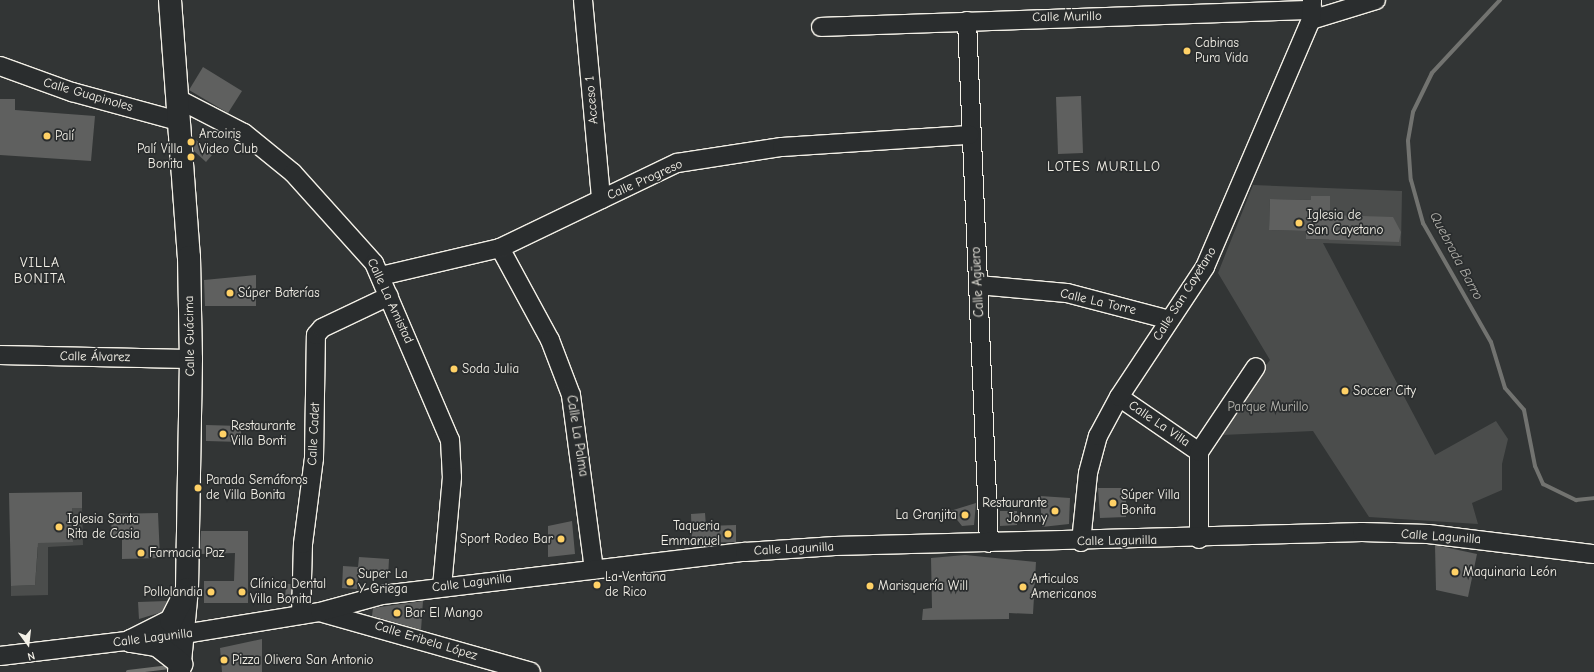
<!DOCTYPE html>
<html>
<head>
<meta charset="utf-8">
<style>
  body { margin:0 }
  #map { position:relative; width:1594px; height:672px; overflow:hidden; background:#323535; font-family:"Comic Neue",sans-serif }
  div>[style] { position:absolute }
  [style*='--x'] { left:calc(var(--x)*1px); top:calc(var(--y)*1px); width:calc(var(--w)*1px); rotate:calc(var(--a)*1deg) }
  .green>* { inset:0; background:#4b4d4c }
  .stream>* { height:4px; margin:-2px; padding:0 2px; transform-origin:2px; border-radius:2px; background:#727370 }
  .building>* { inset:0; background:#5f605f }
  .roads { filter:drop-shadow(1px 0 #f4f1e8) drop-shadow(-1px 0 #f4f1e8) drop-shadow(0 1px #f4f1e8) drop-shadow(0 -1px #f4f1e8) }
  .minor>* { height:18px; margin:-9px; padding:0 9px; transform-origin:9px; border-radius:9px; background:#2a2d2e }
  .major>* { height:22px; margin:-11px; padding:0 11px; transform-origin:11px; border-radius:11px; background:#2a2d2e }
  .dots>* { width:11px; height:11px; translate:-50% -50%; box-sizing:border-box; border:2px solid #2a2d2e; border-radius:50% }
  span { translate:-50% -50%; white-space:nowrap; text-align:center; line-height:1.15; -webkit-text-stroke:3.5px #2a2d2e; paint-order:stroke }
  .street-label { font-size:13px; color:#f4f1e8 }
  .poi-label { font-size:13px; color:#f4f1e8 }
  .left { translate:0 -50%; text-align:left }
  .right { translate:-100% -50%; text-align:right }
  .park-label { font-size:13px; color:#b9b8b1 }
  .neighbourhood-label { font-size:14px; color:#f4f1e8; letter-spacing:1px }
  .water-label { font-size:14px; color:#b3b2ac; font-style:italic }
  .north { position:absolute; left:8px; top:624px; width:40px; height:40px; -webkit-text-stroke:3px #2a2d2e; paint-order:stroke; rotate:165deg; font-size:11px; font-weight:700; line-height:16px; text-align:center; color:#f4f1e8 }
  .north::after { content:''; display:block; margin:auto; width:14px; height:18px; background:#f4f1e8; clip-path:polygon(50% 0,100% 100%,50% 72%,0 100%) }
</style>
</head>
<body>
<div id="map">
  <div class="green">
    <div style="clip-path:polygon(evenodd,1253px 185px,1402px 191px,1401px 246px,1323px 243px,1435px 455px,1496px 421px,1508px 439px,1502px 464px,1502px 490px,1472px 503px,1478px 524px,1369px 517px,1313px 431px,1222px 435px,1217px 431px,1270px 360px,1218px 273px,1253px 185px,1312px 196px,1330px 196px,1329px 240px,1306px 239px,1306px 231px,1269px 230px,1270px 199px,1311px 200px,1312px 196px)"></div>
    <div style="clip-path:polygon(72px 508px,82px 508px,83px 545px,48px 547px,48px 595px,11px 596px,11px 586px,35px 585px,38px 547px,33px 547px,33px 511px,73px 542px)"></div>
  </div>
  <div class="stream">
    <div style="--x:1500;--y:0;--w:100;--a:133"></div>
    <div style="--x:1432;--y:73;--w:43;--a:116"></div>
    <div style="--x:1413;--y:112;--w:29;--a:100"></div>
    <div style="--x:1408;--y:141;--w:39;--a:86"></div>
    <div style="--x:1411;--y:180;--w:45;--a:74.4"></div>
    <div style="--x:1423;--y:223;--w:137;--a:60.3"></div>
    <div style="--x:1491;--y:342;--w:48;--a:73.1"></div>
    <div style="--x:1505;--y:388;--w:29;--a:49"></div>
    <div style="--x:1524;--y:410;--w:57;--a:78.9"></div>
    <div style="--x:1535;--y:466;--w:20;--a:66"></div>
    <div style="--x:1543;--y:484;--w:37;--a:26"></div>
    <div style="--x:1576;--y:500;--w:18;--a:-6"></div>
    <div style="--x:128;--y:672;--w:42;--a:-6.8"></div>
  </div>
  <div class="building">
    <div style="clip-path:polygon(203px 67px,242px 91px,228px 113px,189px 90px)"></div>
    <div style="clip-path:polygon(1081px 96px,1083px 153px,1058px 154px,1056px 97px)"></div>
    <div style="clip-path:polygon(0 99px,15px 99px,15px 110px,95px 116px,91px 161px,0 155px)"></div>
    <div style="clip-path:polygon(193px 137px,212px 155px,206px 162px,194px 151px)"></div>
    <div style="clip-path:polygon(1311px 196px,1330px 196px,1330px 215px,1393px 217px,1401px 232px,1399px 242px,1306px 239px,1306px 231px,1269px 230px,1270px 199px,1311px 200px)"></div>
    <div style="clip-path:polygon(256px 275px,256px 306px,205px 306px,204px 280px)"></div>
    <div style="clip-path:polygon(206px 425px,241px 426px,241px 442px,206px 441px)"></div>
    <div style="clip-path:polygon(1098px 488px,1126px 488px,1126px 517px,1100px 518px)"></div>
    <div style="clip-path:polygon(82px 492px,82px 508px,72px 508px,73px 542px,38px 543px,35px 585px,11px 586px,9px 493px)"></div>
    <div style="clip-path:polygon(1040px 496px,1070px 498px,1069px 524px,1042px 527px)"></div>
    <div style="clip-path:polygon(976px 503px,974px 525px,962px 526px,950px 511px)"></div>
    <div style="clip-path:polygon(1000px 511px,1017px 511px,1017px 525px,1000px 526px)"></div>
    <div style="clip-path:polygon(158px 513px,160px 558px,122px 559px,122px 538px,112px 538px,111px 514px)"></div>
    <div style="clip-path:polygon(705px 513px,706px 526px,736px 525px,736px 542px,692px 543px,691px 514px)"></div>
    <div style="clip-path:polygon(572px 521px,575px 554px,548px 557px,548px 526px)"></div>
    <div style="clip-path:polygon(201px 531px,248px 531px,248px 603px,204px 603px,204px 581px,234px 581px,235px 553px,200px 554px)"></div>
    <div style="clip-path:polygon(1435px 545px,1477px 554px,1468px 597px,1436px 590px)"></div>
    <div style="clip-path:polygon(965px 555px,1036px 562px,1033px 614px,1009px 613px,1009px 619px,922px 620px,923px 609px,932px 608px,931px 558px)"></div>
    <div style="clip-path:polygon(359px 557px,389px 559px,388px 578px,358px 577px,357px 589px,342px 588px,343px 566px,358px 567px)"></div>
    <div style="clip-path:polygon(286px 584px,291px 584px,291px 601px,285px 600px)"></div>
    <div style="clip-path:polygon(167px 601px,162px 612px,139px 619px,138px 602px)"></div>
    <div style="clip-path:polygon(423px 601px,421px 630px,372px 616px,373px 608px)"></div>
    <div style="clip-path:polygon(262px 639px,262px 672px,222px 672px,220px 648px)"></div>
  </div>
  <div class="roads">
    <div class="minor">
      <div style="--x:583;--y:0;--w:200;--a:84.8"></div>
      <div style="--x:1311;--y:20;--w:68;--a:-17.1"></div>
      <div style="--x:967;--y:21;--w:522;--a:87.59"></div>
      <div style="--x:821;--y:27;--w:492;--a:-2"></div>
      <div style="--x:0;--y:66;--w:77;--a:19.9"></div>
      <div style="--x:72;--y:92;--w:110;--a:15.3"></div>
      <div style="--x:178;--y:99;--w:74;--a:27.3"></div>
      <div style="--x:244;--y:133;--w:63;--a:39.2"></div>
      <div style="--x:293;--y:173;--w:121;--a:48"></div>
      <div style="--x:374;--y:263;--w:193;--a:66.8"></div>
      <div style="--x:450;--y:440;--w:37;--a:87"></div>
      <div style="--x:452;--y:477;--w:110;--a:95.2"></div>
      <div style="--x:500;--y:248;--w:105;--a:61.5"></div>
      <div style="--x:550;--y:340;--w:59;--a:69.1"></div>
      <div style="--x:571;--y:395;--w:176;--a:82.5"></div>
      <div style="--x:381;--y:276;--w:122;--a:-13.2"></div>
      <div style="--x:500;--y:248;--w:196;--a:-25.7"></div>
      <div style="--x:677;--y:163;--w:106;--a:-8.7"></div>
      <div style="--x:782;--y:147;--w:188;--a:-3.7"></div>
      <div style="--x:978;--y:285;--w:89;--a:5.1"></div>
      <div style="--x:1067;--y:293;--w:106;--a:14.7"></div>
      <div style="--x:0;--y:355;--w:191;--a:1.2"></div>
      <div style="--x:1119;--y:397;--w:97;--a:34.5"></div>
      <div style="--x:1199;--y:539;--w:87;--a:-90"></div>
      <div style="--x:1199;--y:452;--w:102;--a:-56.2"></div>
      <div style="--x:1081;--y:542;--w:69;--a:-84.2"></div>
      <div style="--x:1088;--y:473;--w:38;--a:-75"></div>
      <div style="--x:1098;--y:436;--w:44;--a:-61.7"></div>
      <div style="--x:1119;--y:397;--w:156;--a:-56.5"></div>
      <div style="--x:1205;--y:267;--w:269;--a:-66.8"></div>
      <div style="--x:1311;--y:20;--w:20;--a:-87"></div>
      <div style="--x:323;--y:613;--w:216;--a:15.8"></div>
      <div style="--x:301;--y:615;--w:71;--a:-88.4"></div>
      <div style="--x:303;--y:544;--w:87;--a:-82.7"></div>
      <div style="--x:314;--y:458;--w:123;--a:-89.1"></div>
      <div style="--x:316;--y:335;--w:9;--a:-49"></div>
      <div style="--x:322;--y:328;--w:74;--a:-25.5"></div>
      <div style="--x:0;--y:656;--w:185;--a:-6.8"></div>
      <div style="--x:184;--y:634;--w:138;--a:-9.2"></div>
      <div style="--x:320;--y:612;--w:64;--a:-15.3"></div>
      <div style="--x:382;--y:595;--w:366;--a:-6.8"></div>
      <div style="--x:745;--y:552;--w:90;--a:-3.8"></div>
      <div style="--x:835;--y:546;--w:527;--a:-1.52"></div>
      <div style="--x:1362;--y:532;--w:66;--a:1.7"></div>
      <div style="--x:1428;--y:534;--w:167;--a:6.9"></div>
    </div>
    <div class="major">
      <div style="--x:170;--y:0;--w:258;--a:85.8"></div>
      <div style="--x:189;--y:257;--w:102;--a:88.9"></div>
      <div style="--x:191;--y:359;--w:230;--a:91"></div>
      <div style="--x:187;--y:589;--w:83;--a:95.5"></div>
      <div style="--x:131;--y:641;--w:45;--a:-26.6"></div>
      <div style="--x:171;--y:621;--w:28;--a:-63"></div>
      <div style="--x:131;--y:641;--w:26;--a:9"></div>
      <div style="--x:157;--y:645;--w:31;--a:38"></div>
    </div>
  </div>
  <div class="dots">
    <div style="left:1187px;top:51px;background:#ffd166"></div>
    <div style="left:47px;top:136px;background:#ffd166"></div>
    <div style="left:191px;top:142px;background:#ffd166"></div>
    <div style="left:191px;top:157px;background:#ffd166"></div>
    <div style="left:1299px;top:223px;background:#ffd166"></div>
    <div style="left:230px;top:293px;background:#ffd166"></div>
    <div style="left:454px;top:369px;background:#ffd166"></div>
    <div style="left:1345px;top:391px;background:#ffd166"></div>
    <div style="left:223px;top:434px;background:#ffd166"></div>
    <div style="left:198px;top:488px;background:#ffd166"></div>
    <div style="left:1113px;top:503px;background:#ffd166"></div>
    <div style="left:1055px;top:511px;background:#ffd166"></div>
    <div style="left:965px;top:515px;background:#ffd166"></div>
    <div style="left:59px;top:527px;background:#ffd166"></div>
    <div style="left:728px;top:534px;background:#ffd166"></div>
    <div style="left:561px;top:539px;background:#ffd166"></div>
    <div style="left:141px;top:553px;background:#ffd166"></div>
    <div style="left:1455px;top:572px;background:#ffd166"></div>
    <div style="left:350px;top:582px;background:#ffd166"></div>
    <div style="left:597px;top:585px;background:#ffd166"></div>
    <div style="left:870px;top:586px;background:#ffd166"></div>
    <div style="left:1023px;top:587px;background:#ffd166"></div>
    <div style="left:211px;top:592px;background:#ffd166"></div>
    <div style="left:242px;top:592px;background:#ffd166"></div>
    <div style="left:397px;top:613px;background:#ffd166"></div>
    <div style="left:224px;top:660px;background:#ffd166"></div>
  </div>
  <div class="street-label">
    <span style="left:1067px;top:17px;rotate:-1deg">Calle Murillo</span>
    <span style="left:88px;top:95px;rotate:16deg">Calle Guapinoles</span>
    <span style="left:592px;top:100px;rotate:-95deg">Acceso 1</span>
    <span style="left:645px;top:180px;rotate:-24deg">Calle Progreso</span>
    <span style="left:978px;top:282px;rotate:-93deg">Calle Agüero</span>
    <span style="left:1185px;top:294px;rotate:-58deg">Calle San Cayetano</span>
    <span style="left:390px;top:301px;rotate:65deg">Calle La Amistad</span>
    <span style="left:1098px;top:302px;rotate:13deg">Calle La Torre</span>
    <span style="left:190px;top:336px;rotate:-91deg">Calle Guácima</span>
    <span style="left:95px;top:357px;rotate:1deg">Calle Álvarez</span>
    <span style="left:1159px;top:424px;rotate:34deg">Calle La Villa</span>
    <span style="left:314px;top:434px;rotate:-87deg">Calle Cadet</span>
    <span style="left:577px;top:436px;rotate:81deg">Calle La Palma</span>
    <span style="left:1441px;top:537px;rotate:4deg">Calle Lagunilla</span>
    <span style="left:1117px;top:541px;rotate:-1deg">Calle Lagunilla</span>
    <span style="left:794px;top:549px;rotate:-3deg">Calle Lagunilla</span>
    <span style="left:472px;top:583px;rotate:-7deg">Calle Lagunilla</span>
    <span style="left:153px;top:638px;rotate:-7deg">Calle Lagunilla</span>
    <span style="left:426px;top:641px;rotate:17deg">Calle Eribela López</span>
  </div>
  <div class="poi-label">
    <span class="left" style="left:1195px;top:51px">Cabinas<br>Pura Vida</span>
    <span class="left" style="left:199px;top:142px">Arcoiris<br>Video Club</span>
    <span class="left" style="left:55px;top:136px">Palí</span>
    <span class="right" style="left:183px;top:157px">Palí Villa<br>Bonita</span>
    <span class="left" style="left:1307px;top:223px">Iglesia de<br>San Cayetano</span>
    <span class="left" style="left:238px;top:293px">Súper Baterías</span>
    <span class="left" style="left:462px;top:369px">Soda Julia</span>
    <span class="left" style="left:1353px;top:391px">Soccer City</span>
    <span class="left" style="left:231px;top:434px">Restaurante<br>Villa Bonti</span>
    <span class="left" style="left:206px;top:488px">Parada Semáforos<br>de Villa Bonita</span>
    <span class="left" style="left:1121px;top:503px">Súper Villa<br>Bonita</span>
    <span class="right" style="left:1047px;top:511px">Restaurante<br>Johnny</span>
    <span class="right" style="left:957px;top:515px">La Granjita</span>
    <span class="left" style="left:67px;top:527px">Iglesia Santa<br>Rita de Casia</span>
    <span class="right" style="left:720px;top:534px">Taqueria<br>Emmanuel</span>
    <span class="right" style="left:553px;top:539px">Sport Rodeo Bar</span>
    <span class="left" style="left:149px;top:553px">Farmacia Paz</span>
    <span class="left" style="left:1463px;top:572px">Maquinaria León</span>
    <span class="left" style="left:358px;top:582px">Super La<br>Y Griega</span>
    <span class="left" style="left:605px;top:585px">La Ventana<br>de Rico</span>
    <span class="left" style="left:1031px;top:587px">Articulos<br>Americanos</span>
    <span class="left" style="left:250px;top:592px">Clínica Dental<br>Villa Bonita</span>
    <span class="left" style="left:878px;top:586px">Marisquería Will</span>
    <span class="right" style="left:203px;top:592px">Pollolandia</span>
    <span class="left" style="left:405px;top:613px">Bar El Mango</span>
    <span class="left" style="left:232px;top:660px">Pizza Olivera San Antonio</span>
  </div>
  <div class="park-label">
    <span style="left:1268px;top:407px">Parque Murillo</span>
  </div>
  <div class="neighbourhood-label">
    <span style="left:1104px;top:167px">LOTES MURILLO</span>
    <span style="left:40px;top:271px">VILLA<br>BONITA</span>
  </div>
  <div class="water-label">
    <span style="left:1456px;top:256px;rotate:62deg">Quebrada Barro</span>
  </div>
  <div class="north">N</div>
</div>
</body>
</html>
